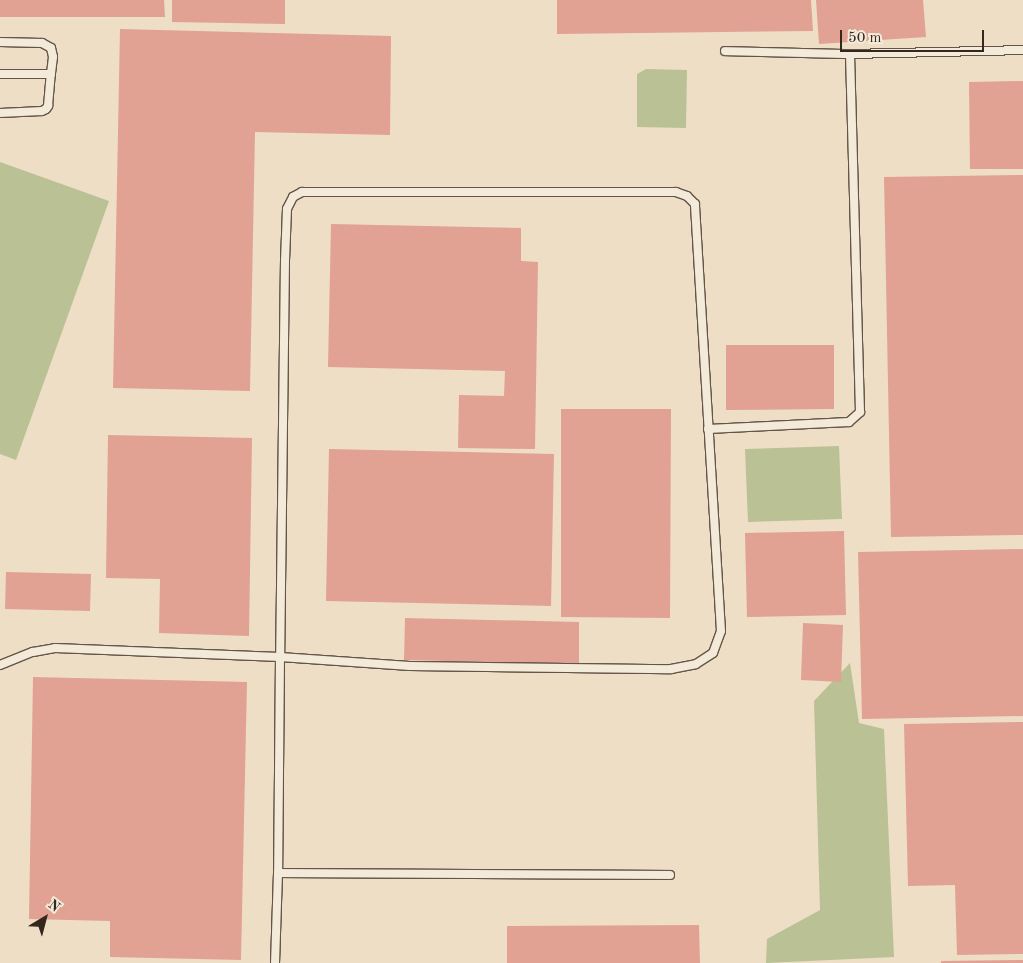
<!DOCTYPE html>
<html>
<head>
<meta charset="utf-8">
<style>
  body { margin:0 }
  #map { position:relative; width:1023px; height:963px; overflow:hidden; background:#eedec6; font-family:"Old Standard TT",serif }
  div>[style] { position:absolute }
  [style*='--x'] { left:calc(var(--x)*1px); top:calc(var(--y)*1px); width:calc(var(--w)*1px); rotate:calc(var(--a)*1deg) }
  .green>* { inset:0; background:#bac194 }
  .building>* { inset:0; background:#e1a193 }
  .roads { filter:drop-shadow(1px 0 #635547) drop-shadow(-1px 0 #635547) drop-shadow(0 1px #635547) drop-shadow(0 -1px #635547) }
  .service>* { height:8px; margin:-4px; padding:0 4px; transform-origin:4px; border-radius:4px; background:#f4eada }
  span { translate:-50% -50%; white-space:nowrap; text-align:center; line-height:1.15; -webkit-text-stroke:4px #f4eada; paint-order:stroke }
  .north { position:absolute; left:20px; top:893px; width:50px; height:50px; -webkit-text-stroke:4px #f4eada; paint-order:stroke; rotate:37deg; font-size:14px; font-weight:700; line-height:20px; text-align:center; color:#35271d }
  .north::after { content:''; display:block; margin:auto; width:18px; height:22px; background:#35271d; clip-path:polygon(50% 0,100% 100%,50% 72%,0 100%) }
  .scale { position:absolute; left:840px; top:30px; width:144px; height:22px; box-sizing:border-box; border:2px solid #35271d; border-top:0; padding-left:6px; font-size:15px; line-height:18px; white-space:nowrap; color:#35271d; -webkit-text-stroke:4px #f4eada; paint-order:stroke }
</style>
</head>
<body>
<div id="map">
  <div class="green">
    <div style="clip-path:polygon(646px 69px,687px 70px,686px 128px,637px 127px,637px 74px)"></div>
    <div style="clip-path:polygon(0 162px,109px 201px,16px 460px,0 454px)"></div>
    <div style="clip-path:polygon(839px 446px,842px 519px,748px 522px,745px 449px)"></div>
    <div style="clip-path:polygon(850px 663px,859px 723px,884px 729px,894px 957px,766px 963px,767px 939px,820px 910px,814px 701px)"></div>
  </div>
  <div class="building">
    <div style="clip-path:polygon(0 0,164px 0,165px 17px,0 17px)"></div>
    <div style="clip-path:polygon(172px 0,285px 0,285px 24px,172px 22px)"></div>
    <div style="clip-path:polygon(557px 0,811px 0,813px 31px,557px 34px)"></div>
    <div style="clip-path:polygon(816px 0,923px 0,926px 37px,819px 44px)"></div>
    <div style="clip-path:polygon(120px 29px,391px 36px,390px 135px,255px 132px,250px 391px,113px 388px)"></div>
    <div style="clip-path:polygon(1023px 81px,1023px 169px,970px 169px,969px 82px)"></div>
    <div style="clip-path:polygon(1023px 175px,1023px 535px,891px 537px,884px 177px)"></div>
    <div style="clip-path:polygon(331px 224px,521px 228px,521px 261px,538px 262px,535px 449px,458px 448px,459px 395px,504px 396px,505px 371px,328px 367px)"></div>
    <div style="clip-path:polygon(726px 345px,834px 345px,834px 409px,726px 410px)"></div>
    <div style="clip-path:polygon(561px 409px,671px 409px,670px 618px,561px 617px)"></div>
    <div style="clip-path:polygon(108px 435px,252px 438px,249px 636px,159px 633px,160px 579px,106px 578px)"></div>
    <div style="clip-path:polygon(329px 449px,554px 454px,551px 606px,326px 601px)"></div>
    <div style="clip-path:polygon(844px 531px,846px 615px,747px 617px,745px 533px)"></div>
    <div style="clip-path:polygon(1023px 549px,1023px 716px,862px 719px,858px 552px)"></div>
    <div style="clip-path:polygon(6px 572px,91px 574px,90px 611px,5px 609px)"></div>
    <div style="clip-path:polygon(405px 618px,579px 622px,579px 664px,404px 660px)"></div>
    <div style="clip-path:polygon(803px 623px,843px 625px,841px 682px,801px 680px)"></div>
    <div style="clip-path:polygon(33px 677px,247px 682px,241px 960px,110px 957px,110px 921px,29px 919px)"></div>
    <div style="clip-path:polygon(1023px 722px,1023px 954px,957px 955px,955px 885px,908px 886px,904px 724px)"></div>
    <div style="clip-path:polygon(699px 925px,700px 963px,507px 963px,507px 926px)"></div>
    <div style="clip-path:polygon(1023px 960px,1023px 963px,941px 963px,941px 961px)"></div>
  </div>
  <div class="roads">
    <div class="service">
      <div style="--x:0;--y:42;--w:42;--a:1.4"></div>
      <div style="--x:42;--y:43;--w:10;--a:29"></div>
      <div style="--x:51;--y:48;--w:9;--a:77"></div>
      <div style="--x:53;--y:57;--w:17;--a:97"></div>
      <div style="--x:51;--y:74;--w:51;--a:180"></div>
      <div style="--x:725;--y:51;--w:125;--a:1.4"></div>
      <div style="--x:0;--y:113;--w:42;--a:-2.7"></div>
      <div style="--x:42;--y:111;--w:4;--a:-27"></div>
      <div style="--x:46;--y:109;--w:4;--a:-56"></div>
      <div style="--x:48;--y:106;--w:32;--a:-85"></div>
      <div style="--x:708;--y:429;--w:141;--a:-2.8"></div>
      <div style="--x:849;--y:422;--w:15;--a:-42"></div>
      <div style="--x:860;--y:412;--w:358;--a:-91.6"></div>
      <div style="--x:850;--y:54;--w:173;--a:-1.3"></div>
      <div style="--x:0;--y:665;--w:35;--a:-22"></div>
      <div style="--x:33;--y:652;--w:22;--a:-10"></div>
      <div style="--x:55;--y:648;--w:225;--a:2.3"></div>
      <div style="--x:280;--y:657;--w:130;--a:4"></div>
      <div style="--x:410;--y:666;--w:261;--a:0.7"></div>
      <div style="--x:671;--y:669;--w:25;--a:-11"></div>
      <div style="--x:696;--y:664;--w:20;--a:-33"></div>
      <div style="--x:713;--y:653;--w:23;--a:-70"></div>
      <div style="--x:721;--y:631;--w:428;--a:-93.5"></div>
      <div style="--x:695;--y:204;--w:11;--a:-135"></div>
      <div style="--x:687;--y:196;--w:12;--a:-160"></div>
      <div style="--x:676;--y:192;--w:374;--a:180"></div>
      <div style="--x:302;--y:192;--w:10;--a:151"></div>
      <div style="--x:293;--y:197;--w:13;--a:117"></div>
      <div style="--x:287;--y:209;--w:51;--a:92.2"></div>
      <div style="--x:285;--y:260;--w:397;--a:90.7"></div>
      <div style="--x:280;--y:657;--w:216;--a:90.5"></div>
      <div style="--x:278;--y:873;--w:90;--a:91.9"></div>
      <div style="--x:278;--y:873;--w:392;--a:0.3"></div>
    </div>
  </div>
  <div class="north">N</div>
  <div class="scale">50 m</div>
</div>
</body>
</html>
